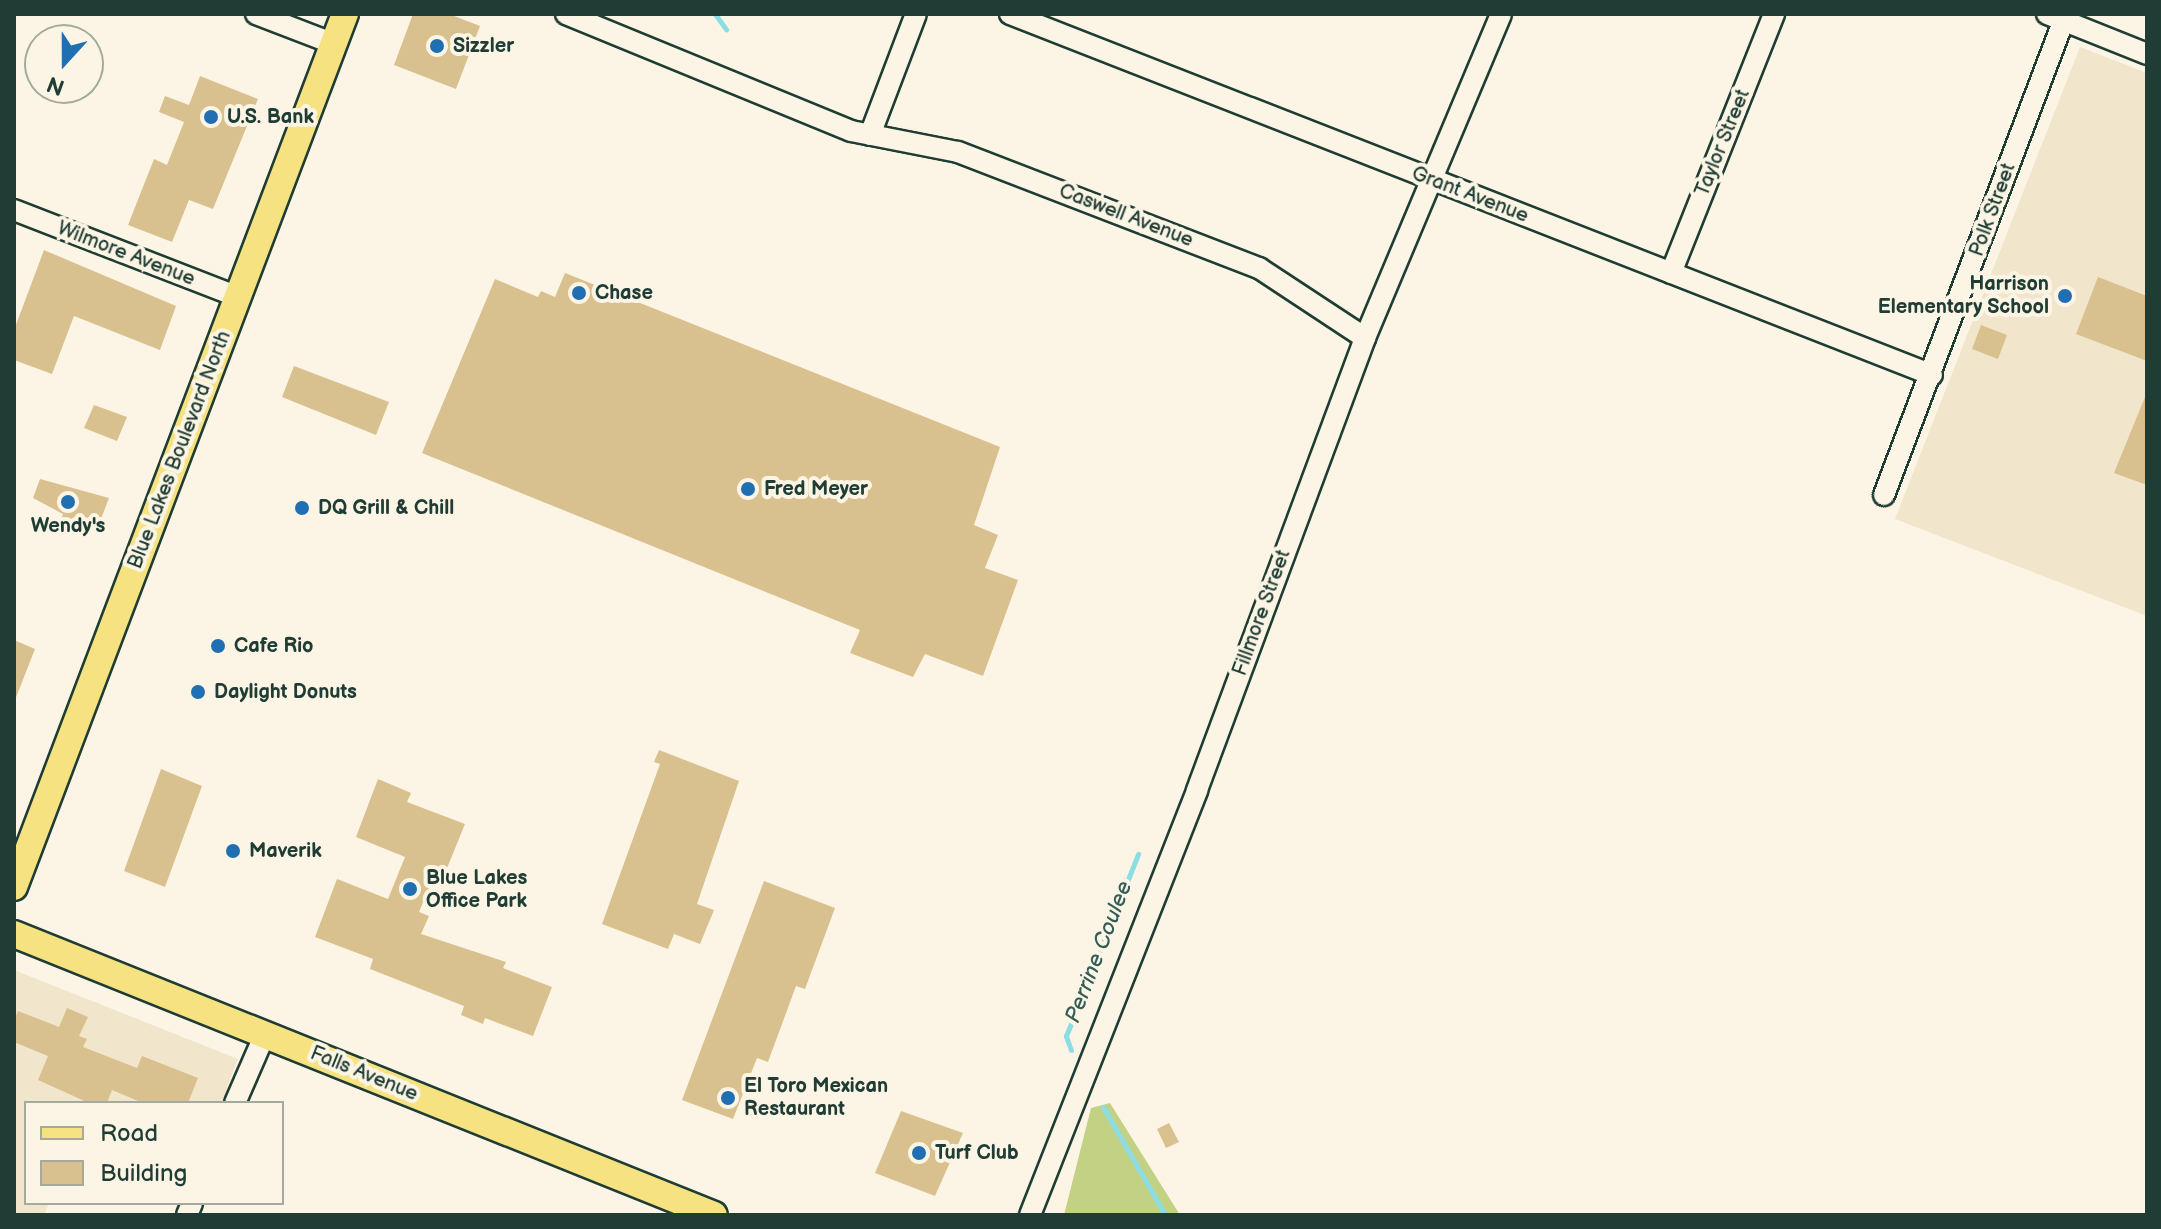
<!DOCTYPE html>
<html>
<head>
<meta charset="utf-8">
<style>
  body { margin:0 }
  #map { position:relative; width:2161px; height:1229px; overflow:hidden; background:#fcf5e5; font-family:"Balsamiq Sans",sans-serif }
  div>[style] { position:absolute }
  [style*='--x'] { left:calc(var(--x)*1px); top:calc(var(--y)*1px); width:calc(var(--w)*1px); rotate:calc(var(--a)*1deg) }
  .built>* { inset:0; background:#f1e5cb }
  .green>* { inset:0; background:#c3d185 }
  .stream>* { height:5px; margin:-2.5px; padding:0 2.5px; transform-origin:2.5px; border-radius:2.5px; background:#8cdee4 }
  .building>* { inset:0; background:#d8c18f }
  .roads { filter:drop-shadow(2px 0 #1f3d34) drop-shadow(-2px 0 #1f3d34) drop-shadow(0 2px #1f3d34) drop-shadow(0 -2px #1f3d34) }
  .minor>* { height:20px; margin:-10px; padding:0 10px; transform-origin:10px; border-radius:10px; background:#fcf5e5 }
  .major>* { height:26px; margin:-13px; padding:0 13px; transform-origin:13px; border-radius:13px; background:#f6e281 }
  .dots>* { width:22px; height:22px; translate:-50% -50%; box-sizing:border-box; border:4px solid #fcf5e5; border-radius:50% }
  span { translate:-50% -50%; white-space:nowrap; text-align:center; line-height:1.15; -webkit-text-stroke:8px #fcf5e5; paint-order:stroke }
  .poi-label { font-size:20px; color:#1f3d34; font-weight:700 }
  .left { translate:0 -50%; text-align:left }
  .right { translate:-100% -50%; text-align:right }
  .street-label { font-size:20px; color:#1f3d34 }
  .water-label { font-size:22px; color:#355d57; font-style:italic }
  .frame { position:absolute; inset:0; border:16px solid #1f3d34; pointer-events:none }
  .legend { position:absolute; left:24px; top:1101px; width:260px; height:104px; box-sizing:border-box; background:#fcf5e5; border:2px solid #a4ab9e; margin:0; padding:10px 14px; list-style:none; font-size:24px; color:#1f3d34 }
  .legend li { display:flex; align-items:center; gap:16px; height:40px }
  .legend b { width:40px; border:2px solid #a4ab9e }
  .north { position:absolute; left:24px; top:24px; width:80px; height:80px; box-sizing:border-box; background:#fcf5e5; border:2px solid #a4ab9e; border-radius:50%; rotate:201deg; font-size:22px; font-weight:700; line-height:32px; text-align:center; color:#1f3d34 }
  .north::after { content:''; display:block; margin:auto; width:28px; height:36px; background:#1f6fb2; clip-path:polygon(50% 0,100% 100%,50% 72%,0 100%) }
</style>
</head>
<body>
<div id="map">
  <div class="built">
    <div style="clip-path:polygon(2080px 47px,2147px 73px,2147px 616px,1895px 519px)"></div>
    <div style="clip-path:polygon(14px 970px,238px 1059px,221px 1103px,26px 1103px,26px 1203px,49px 1203px,44px 1215px,14px 1215px)"></div>
  </div>
  <div class="green">
    <div style="clip-path:polygon(1110px 1103px,1180px 1215px,1064px 1215px,1091px 1108px)"></div>
  </div>
  <div class="stream">
    <div style="--x:715;--y:14;--w:19;--a:54"></div>
    <div style="--x:1071;--y:1050;--w:15;--a:-110"></div>
    <div style="--x:1066;--y:1036;--w:196;--a:-68.4"></div>
    <div style="--x:1103;--y:1107;--w:125;--a:60.1"></div>
  </div>
  <div class="building">
    <div style="clip-path:polygon(413px 14px,449px 14px,480px 26px,456px 89px,394px 65px)"></div>
    <div style="clip-path:polygon(200px 76px,258px 99px,213px 209px,189px 200px,172px 242px,128px 225px,154px 159px,167px 165px,184px 122px,159px 112px,165px 96px,189px 105px)"></div>
    <div style="clip-path:polygon(44px 250px,176px 306px,160px 350px,74px 316px,52px 374px,14px 360px,14px 330px)"></div>
    <div style="clip-path:polygon(565px 273px,1000px 447px,974px 525px,998px 535px,985px 568px,1018px 580px,983px 676px,925px 654px,913px 677px,850px 653px,860px 630px,422px 453px,495px 279px,538px 297px,541px 291px,555px 297px)"></div>
    <div style="clip-path:polygon(2098px 277px,2147px 296px,2147px 361px,2076px 334px)"></div>
    <div style="clip-path:polygon(1981px 325px,2007px 335px,1998px 359px,1972px 349px)"></div>
    <div style="clip-path:polygon(294px 366px,389px 402px,376px 435px,282px 397px)"></div>
    <div style="clip-path:polygon(2147px 392px,2147px 485px,2114px 473px)"></div>
    <div style="clip-path:polygon(94px 405px,127px 417px,117px 441px,84px 428px)"></div>
    <div style="clip-path:polygon(40px 479px,109px 498px,96px 532px,61px 519px,63px 514px,33px 498px)"></div>
    <div style="clip-path:polygon(14px 640px,35px 649px,15px 700px,14px 700px)"></div>
    <div style="clip-path:polygon(659px 750px,739px 781px,697px 904px,714px 910px,700px 944px,674px 934px,668px 949px,602px 924px,660px 764px,654px 762px)"></div>
    <div style="clip-path:polygon(161px 769px,202px 786px,165px 887px,124px 871px)"></div>
    <div style="clip-path:polygon(378px 779px,411px 793px,407px 802px,465px 824px,445px 873px,437px 869px,419px 912px,429px 916px,421px 934px,506px 962px,503px 968px,552px 987px,533px 1036px,485px 1018px,483px 1024px,461px 1015px,464px 1006px,370px 969px,373px 959px,315px 937px,337px 879px,388px 899px,405px 857px,356px 837px)"></div>
    <div style="clip-path:polygon(764px 881px,835px 908px,805px 989px,796px 986px,768px 1062px,757px 1058px,733px 1119px,682px 1100px)"></div>
    <div style="clip-path:polygon(67px 1008px,88px 1017px,79px 1036px,87px 1039px,83px 1047px,137px 1068px,142px 1056px,198px 1078px,188px 1103px,143px 1103px,112px 1090px,107px 1103px,89px 1103px,38px 1080px,48px 1056px,14px 1042px,14px 1020px,18px 1011px,59px 1027px)"></div>
    <div style="clip-path:polygon(901px 1111px,963px 1133px,935px 1196px,875px 1173px)"></div>
    <div style="clip-path:polygon(1169px 1123px,1179px 1142px,1166px 1148px,1157px 1129px)"></div>
  </div>
  <div class="roads">
    <div class="minor">
      <div style="--x:256;--y:14;--w:84;--a:21"></div>
      <div style="--x:566;--y:14;--w:308;--a:22.3"></div>
      <div style="--x:851;--y:131;--w:109;--a:11.1"></div>
      <div style="--x:958;--y:152;--w:323;--a:21.1"></div>
      <div style="--x:1259;--y:268;--w:127;--a:33.4"></div>
      <div style="--x:1010;--y:14;--w:990;--a:21.38"></div>
      <div style="--x:2047;--y:14;--w:108;--a:21.8"></div>
      <div style="--x:870;--y:135;--w:129;--a:-69.2"></div>
      <div style="--x:14;--y:210;--w:240;--a:21.2"></div>
      <div style="--x:1671;--y:273;--w:279;--a:-68.3"></div>
      <div style="--x:1884;--y:495;--w:514;--a:-69.27"></div>
      <div style="--x:235;--y:1103;--w:75;--a:-66.5"></div>
      <div style="--x:187;--y:1215;--w:13;--a:-67"></div>
      <div style="--x:1030;--y:1215;--w:457;--a:-68.5"></div>
      <div style="--x:1197;--y:790;--w:482;--a:-69.6"></div>
      <div style="--x:1365;--y:338;--w:351;--a:-67.2"></div>
    </div>
    <div class="major">
      <div style="--x:14;--y:887;--w:934;--a:-69.24"></div>
      <div style="--x:14;--y:934;--w:754;--a:21.87"></div>
    </div>
  </div>
  <div class="dots">
    <div style="left:437px;top:46px;background:#1f6fb2"></div>
    <div style="left:211px;top:117px;background:#1f6fb2"></div>
    <div style="left:579px;top:293px;background:#1f6fb2"></div>
    <div style="left:2065px;top:296px;background:#1f6fb2"></div>
    <div style="left:748px;top:489px;background:#1f6fb2"></div>
    <div style="left:68px;top:502px;background:#1f6fb2"></div>
    <div style="left:302px;top:508px;background:#1f6fb2"></div>
    <div style="left:218px;top:646px;background:#1f6fb2"></div>
    <div style="left:198px;top:692px;background:#1f6fb2"></div>
    <div style="left:233px;top:851px;background:#1f6fb2"></div>
    <div style="left:410px;top:889px;background:#1f6fb2"></div>
    <div style="left:728px;top:1098px;background:#1f6fb2"></div>
    <div style="left:919px;top:1153px;background:#1f6fb2"></div>
  </div>
  <div class="poi-label">
    <span class="left" style="left:453px;top:46px">Sizzler</span>
    <span class="left" style="left:227px;top:117px">U.S. Bank</span>
    <span class="right" style="left:2049px;top:296px">Harrison<br>Elementary School</span>
    <span class="left" style="left:595px;top:293px">Chase</span>
    <span class="left" style="left:764px;top:489px">Fred Meyer</span>
    <span class="left" style="left:318px;top:508px">DQ Grill &amp; Chill</span>
    <span style="left:68px;top:526px">Wendy's</span>
    <span class="left" style="left:234px;top:646px">Cafe Rio</span>
    <span class="left" style="left:214px;top:692px">Daylight Donuts</span>
    <span class="left" style="left:249px;top:851px">Maverik</span>
    <span class="left" style="left:426px;top:890px">Blue Lakes<br>Office Park</span>
    <span class="left" style="left:744px;top:1098px">El Toro Mexican<br>Restaurant</span>
    <span class="left" style="left:935px;top:1153px">Turf Club</span>
  </div>
  <div class="street-label">
    <span style="left:1723px;top:143px;rotate:-68deg">Taylor Street</span>
    <span style="left:1470px;top:195px;rotate:21deg">Grant Avenue</span>
    <span style="left:1993px;top:210px;rotate:-70deg">Polk Street</span>
    <span style="left:1126px;top:216px;rotate:21deg">Caswell Avenue</span>
    <span style="left:126px;top:254px;rotate:21deg">Wilmore Avenue</span>
    <span style="left:180px;top:450px;rotate:-69deg">Blue Lakes Boulevard North</span>
    <span style="left:1262px;top:613px;rotate:-70deg">Fillmore Street</span>
    <span style="left:364px;top:1074px;rotate:22deg">Falls Avenue</span>
  </div>
  <div class="water-label">
    <span style="left:1099px;top:952px;rotate:-69deg">Perrine Coulee</span>
  </div>
  <div class="frame"></div>
  <ul class="legend">
  <li><b style="height:10px;background:#f6e281"></b>Road</li>
  <li><b style="height:22px;background:#d8c18f"></b>Building</li>
  </ul>
  <div class="north">N</div>
</div>
</body>
</html>
